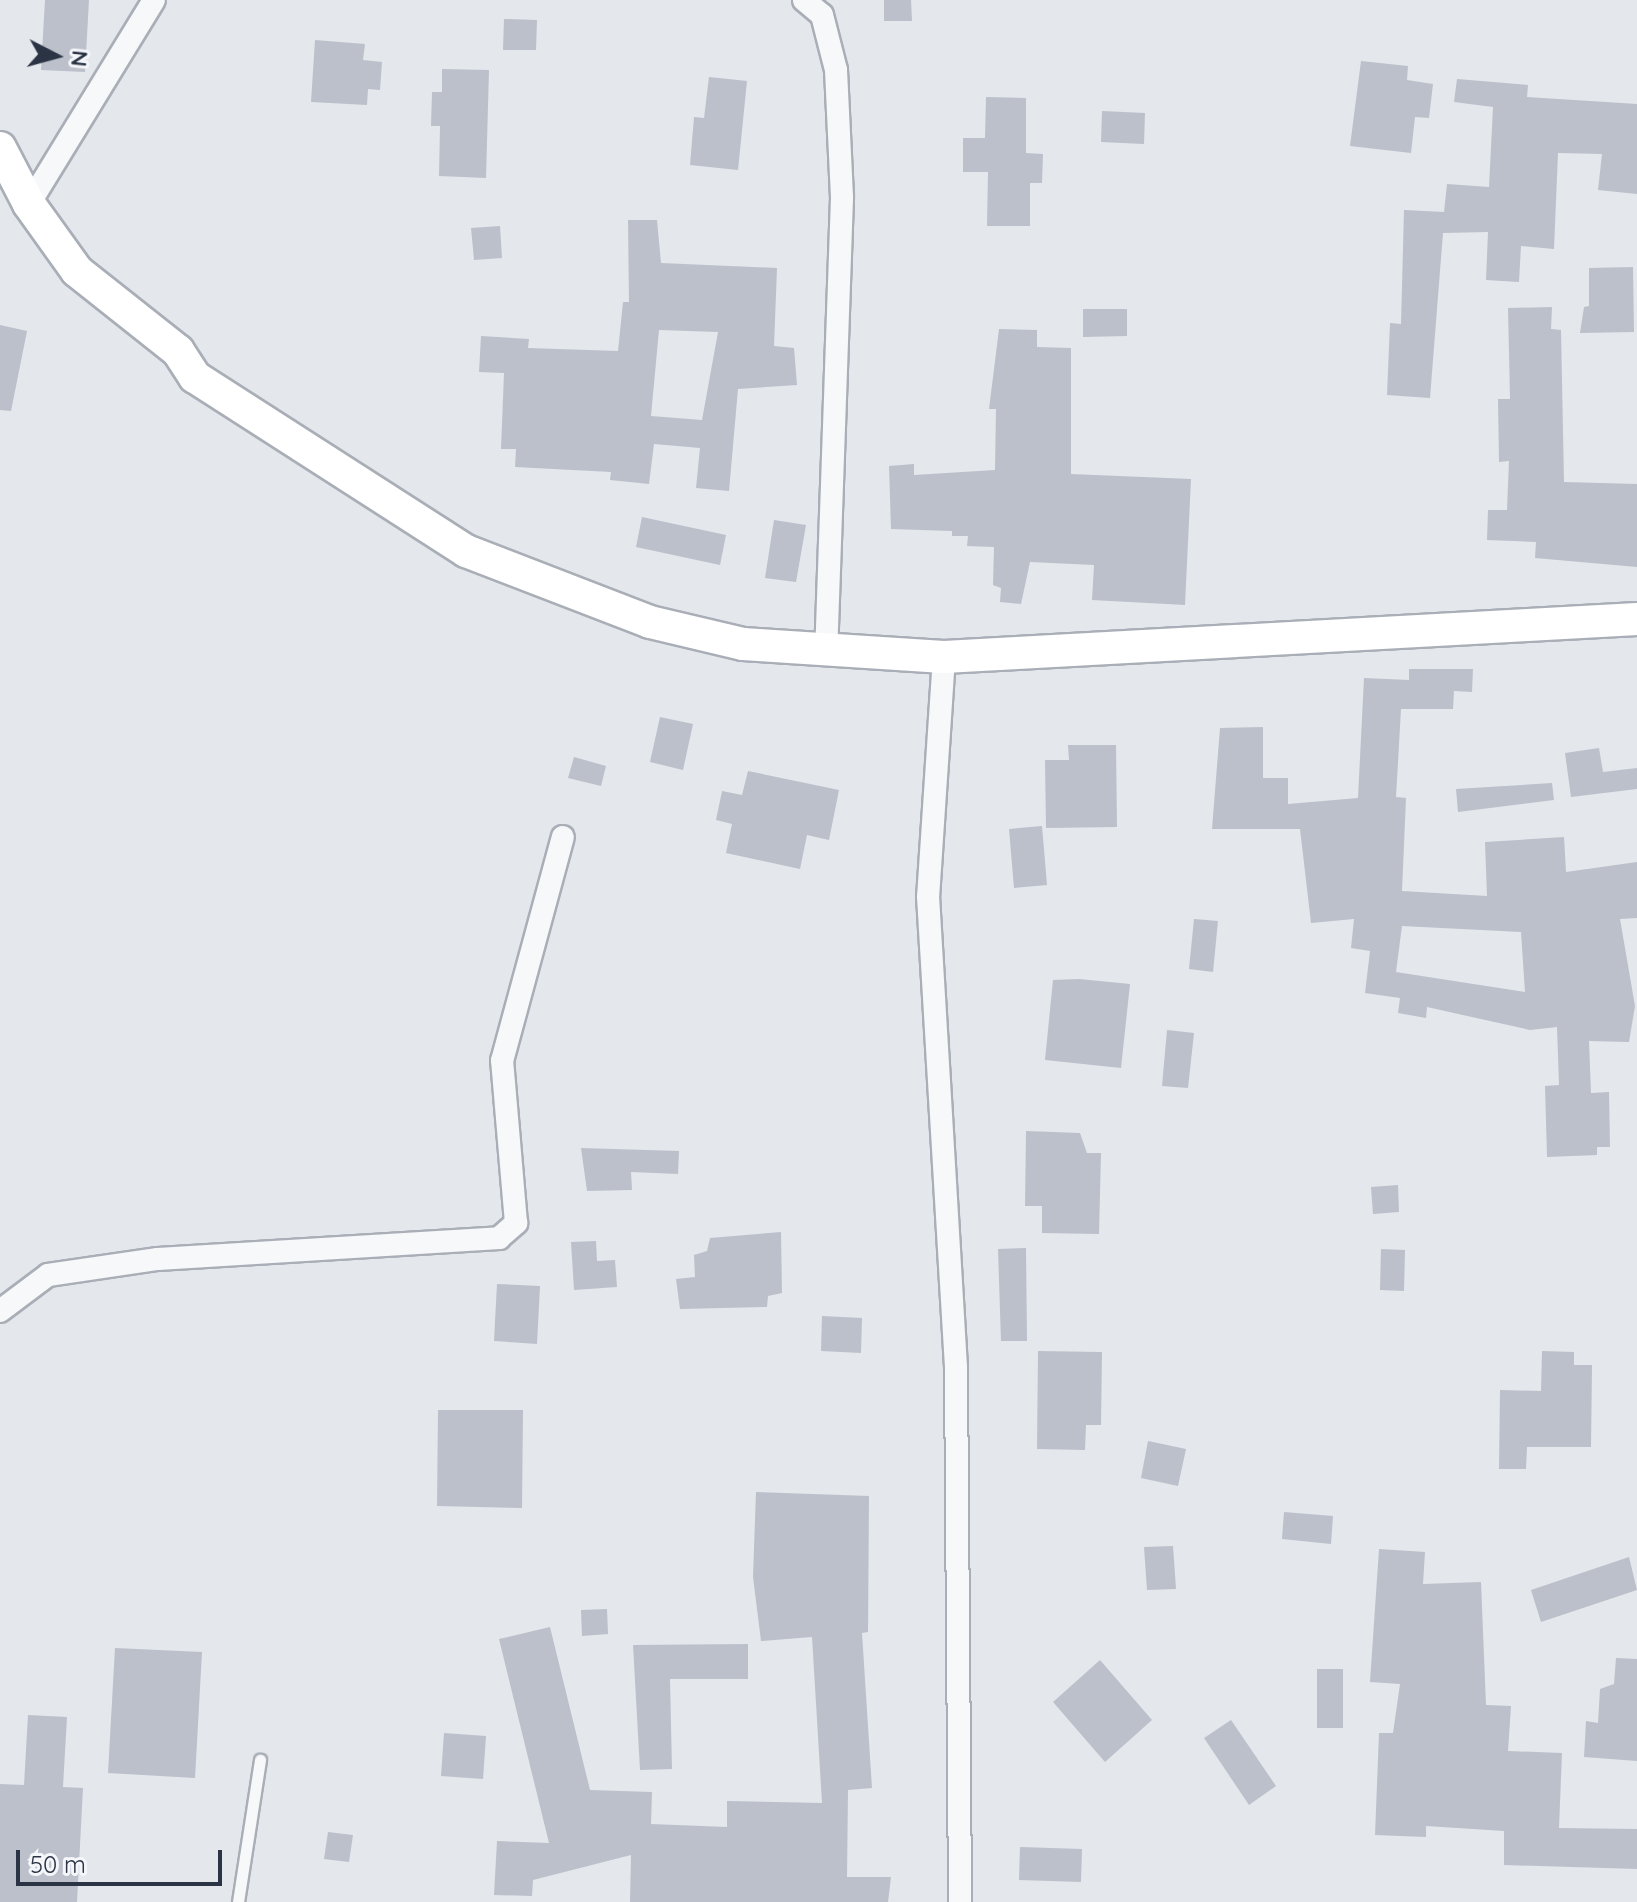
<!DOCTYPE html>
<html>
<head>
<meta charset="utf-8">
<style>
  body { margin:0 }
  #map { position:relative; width:1637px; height:1902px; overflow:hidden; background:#e4e7ec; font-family:Quicksand,sans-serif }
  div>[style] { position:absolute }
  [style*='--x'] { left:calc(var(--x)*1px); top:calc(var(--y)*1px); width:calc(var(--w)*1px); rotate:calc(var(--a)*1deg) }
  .building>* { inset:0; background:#bbc0ca }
  .roads { filter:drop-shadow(2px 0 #a9aeb7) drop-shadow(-2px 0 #a9aeb7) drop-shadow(0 2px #a9aeb7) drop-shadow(0 -2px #a9aeb7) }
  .lane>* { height:11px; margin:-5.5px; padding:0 5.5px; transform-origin:5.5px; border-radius:5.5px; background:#f7f8fa }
  .street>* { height:22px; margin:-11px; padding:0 11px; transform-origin:11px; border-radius:11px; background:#f7f8fa }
  .secondary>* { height:32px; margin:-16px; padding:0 16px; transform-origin:16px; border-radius:16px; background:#fff }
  span { translate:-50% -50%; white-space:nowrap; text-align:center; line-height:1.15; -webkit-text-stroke:6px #f4f6f9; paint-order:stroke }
  .north { position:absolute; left:16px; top:16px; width:80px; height:80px; -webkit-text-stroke:6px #f4f6f9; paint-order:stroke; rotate:96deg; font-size:22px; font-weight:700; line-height:32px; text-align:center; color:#2b3445 }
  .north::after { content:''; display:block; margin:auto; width:28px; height:36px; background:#2b3445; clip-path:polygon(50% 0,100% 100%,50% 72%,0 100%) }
  .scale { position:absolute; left:16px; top:1850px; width:206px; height:36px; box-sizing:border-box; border:4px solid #2b3445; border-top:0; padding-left:10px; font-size:24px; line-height:28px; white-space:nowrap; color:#2b3445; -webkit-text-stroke:6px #f4f6f9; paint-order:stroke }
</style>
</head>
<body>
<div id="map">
  <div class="building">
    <div style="clip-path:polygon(45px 0,89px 0,85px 72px,41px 70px)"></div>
    <div style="clip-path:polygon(884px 0,911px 0,912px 21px,884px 21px)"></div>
    <div style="clip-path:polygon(504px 19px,537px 20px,536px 50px,503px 50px)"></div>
    <div style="clip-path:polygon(315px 40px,365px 44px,363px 60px,382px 62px,380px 90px,368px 89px,367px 105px,311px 102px)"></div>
    <div style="clip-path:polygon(1361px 61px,1408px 66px,1407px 80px,1433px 84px,1429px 118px,1415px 117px,1411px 153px,1350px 146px)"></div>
    <div style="clip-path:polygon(442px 69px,489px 70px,486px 178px,439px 176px,440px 126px,431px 126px,432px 92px,442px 92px)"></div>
    <div style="clip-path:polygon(709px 77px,747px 81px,738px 170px,690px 165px,694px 117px,704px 118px)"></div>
    <div style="clip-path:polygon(1457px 79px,1528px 85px,1527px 97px,1637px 104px,1637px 194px,1598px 190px,1602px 154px,1558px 153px,1554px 249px,1521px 246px,1519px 282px,1486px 280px,1488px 232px,1443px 233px,1430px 398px,1387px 395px,1390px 323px,1401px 324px,1404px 210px,1444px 212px,1447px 184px,1489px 187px,1493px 107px,1454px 102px)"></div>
    <div style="clip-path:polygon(986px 97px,1026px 98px,1026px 153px,1043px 154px,1042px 183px,1030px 183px,1030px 226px,987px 226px,988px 172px,963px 172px,963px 138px,985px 138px)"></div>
    <div style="clip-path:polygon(1102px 111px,1145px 113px,1144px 144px,1101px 142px)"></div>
    <div style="clip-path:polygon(evenodd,628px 220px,657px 220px,661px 263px,777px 268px,774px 346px,794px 348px,797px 385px,738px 389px,729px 491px,696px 488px,700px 448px,654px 444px,649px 484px,610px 480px,611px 472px,515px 467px,516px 449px,501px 449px,504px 373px,479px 372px,481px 336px,529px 339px,528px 348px,618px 351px,623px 302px,629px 302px,628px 220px,659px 330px,718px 332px,702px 420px,651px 416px,659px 330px)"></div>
    <div style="clip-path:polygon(500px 226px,502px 258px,474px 260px,471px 228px)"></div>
    <div style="clip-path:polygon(1633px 267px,1634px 332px,1580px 333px,1584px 307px,1589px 306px,1589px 268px)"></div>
    <div style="clip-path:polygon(1552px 307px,1551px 329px,1561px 330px,1564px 482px,1637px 484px,1637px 567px,1535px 558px,1536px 542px,1487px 540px,1488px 510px,1507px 510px,1509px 461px,1499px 462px,1498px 399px,1510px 399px,1508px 308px)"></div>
    <div style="clip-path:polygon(1083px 309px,1127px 309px,1127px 336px,1083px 337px)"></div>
    <div style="clip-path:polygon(0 325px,27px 331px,11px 411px,0 410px)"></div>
    <div style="clip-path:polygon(999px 329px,1037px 330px,1037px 347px,1071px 348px,1071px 474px,1191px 479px,1185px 605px,1092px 600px,1094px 565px,1030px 562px,1021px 604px,1000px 602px,1001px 588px,993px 585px,994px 547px,967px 546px,968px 536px,952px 536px,952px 531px,891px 529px,889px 466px,914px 464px,914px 475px,995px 470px,996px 409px,989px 409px)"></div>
    <div style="clip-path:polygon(642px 517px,726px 535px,720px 565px,636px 547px)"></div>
    <div style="clip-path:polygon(774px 520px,806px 525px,796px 582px,765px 578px)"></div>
    <div style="clip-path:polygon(evenodd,1409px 669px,1473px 669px,1472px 692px,1454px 691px,1453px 709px,1401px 709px,1396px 797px,1406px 798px,1402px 891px,1487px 896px,1485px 842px,1564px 837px,1566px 872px,1637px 862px,1637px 918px,1620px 919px,1635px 1006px,1629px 1042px,1589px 1041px,1591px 1093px,1609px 1092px,1610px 1147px,1597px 1147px,1597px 1155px,1547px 1157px,1545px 1086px,1559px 1085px,1557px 1027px,1530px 1030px,1427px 1007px,1426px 1018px,1398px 1013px,1400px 998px,1365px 993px,1370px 951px,1351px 948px,1354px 919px,1311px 923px,1300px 829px,1212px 829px,1220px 728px,1263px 727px,1263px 778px,1288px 778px,1288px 804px,1358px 798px,1364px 678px,1409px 680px,1409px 669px,1402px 926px,1521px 932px,1525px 992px,1396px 972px,1402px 926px)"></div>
    <div style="clip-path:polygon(660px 717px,693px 724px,683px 770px,650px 762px)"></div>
    <div style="clip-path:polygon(1068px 745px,1116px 745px,1117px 827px,1046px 828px,1045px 760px,1069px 760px)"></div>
    <div style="clip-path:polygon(1599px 748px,1603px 772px,1637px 768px,1637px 789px,1571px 797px,1565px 753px)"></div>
    <div style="clip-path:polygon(574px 757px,606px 766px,601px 786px,568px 778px)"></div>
    <div style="clip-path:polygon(748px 771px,839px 790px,829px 840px,807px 835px,800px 869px,726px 853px,732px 824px,716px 820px,722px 791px,742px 795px)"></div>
    <div style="clip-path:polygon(1552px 783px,1554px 800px,1458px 812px,1456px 789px)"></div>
    <div style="clip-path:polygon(1042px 826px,1047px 885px,1014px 888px,1009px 829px)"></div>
    <div style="clip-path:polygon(1194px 919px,1218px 921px,1213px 972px,1189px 969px)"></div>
    <div style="clip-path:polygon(1079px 979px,1130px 984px,1121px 1068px,1045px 1060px,1053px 980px)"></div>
    <div style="clip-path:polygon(1167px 1030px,1194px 1033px,1188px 1088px,1162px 1086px)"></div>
    <div style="clip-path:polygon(1026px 1131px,1080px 1133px,1087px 1153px,1101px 1153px,1099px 1234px,1042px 1233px,1042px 1206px,1025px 1206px)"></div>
    <div style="clip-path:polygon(581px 1148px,679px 1151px,678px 1174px,631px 1172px,632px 1190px,587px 1191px)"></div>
    <div style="clip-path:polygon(1398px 1185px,1399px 1212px,1373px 1214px,1371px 1187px)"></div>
    <div style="clip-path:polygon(781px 1232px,782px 1293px,768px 1296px,767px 1307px,680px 1309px,676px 1279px,695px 1277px,694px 1255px,707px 1251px,710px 1238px)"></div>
    <div style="clip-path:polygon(596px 1241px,597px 1261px,615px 1260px,617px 1287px,574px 1290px,571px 1242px)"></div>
    <div style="clip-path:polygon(1026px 1248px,1027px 1341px,1001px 1341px,998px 1249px)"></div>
    <div style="clip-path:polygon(1381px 1249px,1405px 1250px,1404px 1291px,1380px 1290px)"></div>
    <div style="clip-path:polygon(497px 1284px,540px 1286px,537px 1344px,494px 1341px)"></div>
    <div style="clip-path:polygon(822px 1316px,862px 1318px,861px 1353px,821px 1351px)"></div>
    <div style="clip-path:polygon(1038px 1351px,1102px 1352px,1101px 1425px,1086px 1425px,1085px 1450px,1037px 1449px)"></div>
    <div style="clip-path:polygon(1542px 1351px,1574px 1352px,1574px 1365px,1592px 1365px,1591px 1447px,1527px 1447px,1526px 1469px,1499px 1469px,1500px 1390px,1541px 1391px)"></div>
    <div style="clip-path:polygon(438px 1410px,523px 1410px,522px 1508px,437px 1506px)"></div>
    <div style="clip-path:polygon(1148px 1441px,1186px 1449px,1178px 1486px,1141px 1478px)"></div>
    <div style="clip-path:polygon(756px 1492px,869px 1496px,868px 1632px,862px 1633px,872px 1788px,848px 1790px,847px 1877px,891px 1877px,888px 1902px,630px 1902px,631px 1855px,533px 1880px,532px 1896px,494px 1895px,497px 1841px,549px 1843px,499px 1639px,550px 1627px,590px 1790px,652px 1792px,651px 1824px,727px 1827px,727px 1801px,822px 1803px,812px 1637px,761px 1641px,753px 1577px)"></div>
    <div style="clip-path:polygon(1284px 1512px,1333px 1516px,1331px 1544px,1282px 1539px)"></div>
    <div style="clip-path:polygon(1173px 1546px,1176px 1589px,1147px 1590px,1144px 1547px)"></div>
    <div style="clip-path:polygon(1379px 1549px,1425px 1552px,1423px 1584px,1481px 1582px,1486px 1705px,1511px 1706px,1508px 1751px,1562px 1753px,1559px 1828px,1637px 1829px,1637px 1869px,1504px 1865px,1504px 1831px,1426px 1826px,1426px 1837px,1375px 1835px,1379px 1733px,1393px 1733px,1400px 1684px,1370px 1682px)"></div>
    <div style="clip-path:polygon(1629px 1557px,1637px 1590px,1541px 1622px,1531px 1590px)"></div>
    <div style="clip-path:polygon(607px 1609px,608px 1634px,582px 1636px,581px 1610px)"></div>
    <div style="clip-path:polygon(748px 1644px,748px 1679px,670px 1679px,672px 1769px,640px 1770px,633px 1645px)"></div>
    <div style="clip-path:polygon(115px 1648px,202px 1652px,195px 1778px,108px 1773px)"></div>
    <div style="clip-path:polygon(1616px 1658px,1637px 1659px,1637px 1761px,1584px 1757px,1586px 1721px,1598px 1723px,1600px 1689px,1614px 1684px)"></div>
    <div style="clip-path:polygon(1100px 1660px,1152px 1720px,1105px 1762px,1053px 1702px)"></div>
    <div style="clip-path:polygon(1317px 1669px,1343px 1669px,1343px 1728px,1317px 1728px)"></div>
    <div style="clip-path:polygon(28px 1715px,67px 1717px,63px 1787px,83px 1788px,77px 1902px,0 1902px,0 1784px,24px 1785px)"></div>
    <div style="clip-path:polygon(1231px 1720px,1276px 1786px,1249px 1805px,1204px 1738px)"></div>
    <div style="clip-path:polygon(444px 1733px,486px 1736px,483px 1779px,441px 1776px)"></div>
    <div style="clip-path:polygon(328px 1832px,353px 1835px,349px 1862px,324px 1859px)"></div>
    <div style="clip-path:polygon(1020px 1847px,1082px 1849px,1081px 1882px,1019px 1880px)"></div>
  </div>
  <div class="roads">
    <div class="lane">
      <div style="--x:238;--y:1902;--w:144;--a:-81.2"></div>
    </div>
    <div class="street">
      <div style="--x:804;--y:0;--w:23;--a:40"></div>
      <div style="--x:822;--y:15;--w:57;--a:75.7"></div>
      <div style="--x:836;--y:70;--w:128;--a:87.3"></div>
      <div style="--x:842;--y:198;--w:454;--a:92"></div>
      <div style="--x:29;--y:204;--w:239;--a:-58.5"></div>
      <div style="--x:944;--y:657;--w:240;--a:93.8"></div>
      <div style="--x:928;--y:896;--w:473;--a:86.6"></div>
      <div style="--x:956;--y:1368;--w:534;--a:89.57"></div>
      <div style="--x:0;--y:1311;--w:60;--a:-36.9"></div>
      <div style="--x:48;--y:1275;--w:111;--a:-8.3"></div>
      <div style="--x:158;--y:1259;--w:342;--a:-3.5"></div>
      <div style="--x:499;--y:1238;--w:23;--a:-41"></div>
      <div style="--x:516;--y:1223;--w:163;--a:-94.9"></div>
      <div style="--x:502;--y:1061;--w:232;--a:-74.8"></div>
    </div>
    <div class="secondary">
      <div style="--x:0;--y:148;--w:63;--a:62.6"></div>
      <div style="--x:29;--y:204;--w:82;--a:54.4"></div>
      <div style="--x:77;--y:271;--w:129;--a:38.4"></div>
      <div style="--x:178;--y:351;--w:31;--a:57"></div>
      <div style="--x:195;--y:377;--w:322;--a:32.7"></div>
      <div style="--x:466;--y:551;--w:197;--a:21.1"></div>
      <div style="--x:650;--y:622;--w:96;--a:13.3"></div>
      <div style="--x:743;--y:644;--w:201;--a:3.7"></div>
      <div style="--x:944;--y:657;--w:694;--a:-3.14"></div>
    </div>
  </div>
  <div class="north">N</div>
  <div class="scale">50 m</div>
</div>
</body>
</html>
